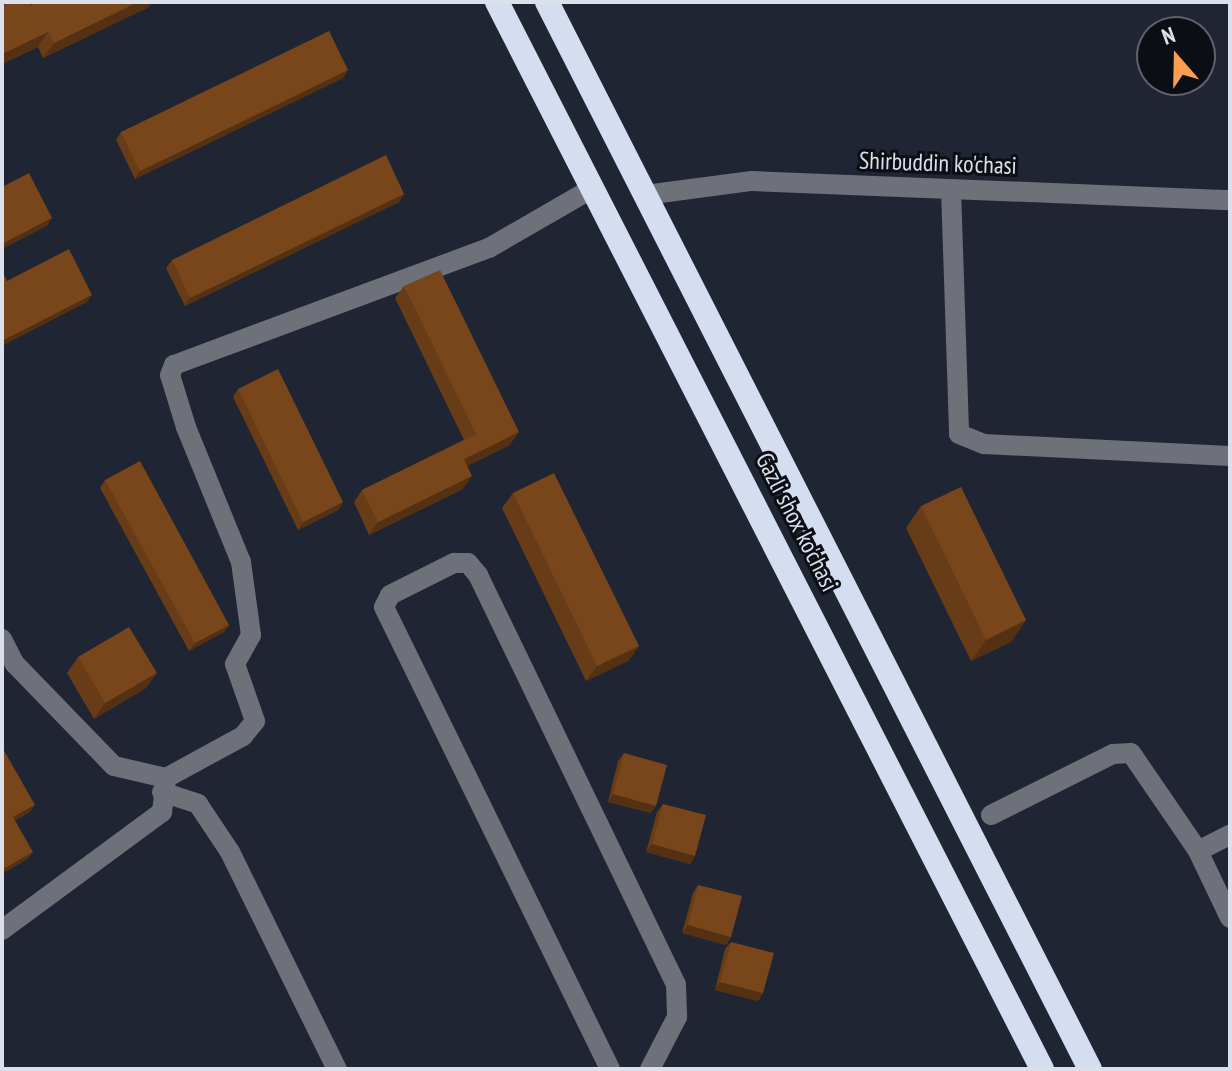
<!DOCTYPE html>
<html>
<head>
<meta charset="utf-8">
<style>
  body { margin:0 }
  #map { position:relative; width:1232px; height:1071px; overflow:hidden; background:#1f2533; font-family:"PT Sans Narrow",sans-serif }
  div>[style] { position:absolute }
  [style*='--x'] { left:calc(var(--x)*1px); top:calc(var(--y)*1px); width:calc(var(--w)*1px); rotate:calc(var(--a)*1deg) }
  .minor>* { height:20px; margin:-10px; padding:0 10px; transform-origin:10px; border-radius:10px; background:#6e7179 }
  .highway>* { height:24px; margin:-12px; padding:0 12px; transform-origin:12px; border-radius:12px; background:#d5ddf1 }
  .wall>* { inset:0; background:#673c16 }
  .shaded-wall>* { inset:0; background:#543112 }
  .building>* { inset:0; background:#78461a }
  span { translate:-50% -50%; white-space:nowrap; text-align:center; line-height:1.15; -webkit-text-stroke:6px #0b0e14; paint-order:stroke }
  .street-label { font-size:24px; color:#dce0ea }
  .frame { position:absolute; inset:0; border:4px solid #dce0ea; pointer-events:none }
  .north { position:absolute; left:1136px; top:16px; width:80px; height:80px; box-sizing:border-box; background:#0b0e14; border:2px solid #5f626a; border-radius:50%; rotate:340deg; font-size:22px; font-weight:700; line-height:32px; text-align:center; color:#dce0ea }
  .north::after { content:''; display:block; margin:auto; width:28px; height:36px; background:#fb9e51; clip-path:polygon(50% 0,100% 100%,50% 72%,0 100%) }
</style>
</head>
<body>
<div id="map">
  <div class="minor">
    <div style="--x:951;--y:189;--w:245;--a:88.1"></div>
    <div style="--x:959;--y:434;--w:27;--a:22"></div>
    <div style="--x:984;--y:444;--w:246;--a:2.8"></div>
    <div style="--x:645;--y:195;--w:108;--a:-7.5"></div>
    <div style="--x:752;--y:181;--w:478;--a:2.3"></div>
    <div style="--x:2;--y:639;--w:28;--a:63"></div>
    <div style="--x:15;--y:664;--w:142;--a:45.9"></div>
    <div style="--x:114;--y:766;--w:53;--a:13"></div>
    <div style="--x:162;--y:792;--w:38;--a:18"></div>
    <div style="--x:198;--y:804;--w:58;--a:56.3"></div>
    <div style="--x:230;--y:852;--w:242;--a:63.8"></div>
    <div style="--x:991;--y:815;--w:136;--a:-26.6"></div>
    <div style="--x:1113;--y:754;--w:18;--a:-3"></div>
    <div style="--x:1131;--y:753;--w:119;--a:55.6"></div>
    <div style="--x:1198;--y:851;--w:74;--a:64.5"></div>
    <div style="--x:1198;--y:851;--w:36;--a:-27"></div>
    <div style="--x:2;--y:930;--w:199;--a:-36.4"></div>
    <div style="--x:162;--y:812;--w:34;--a:-83"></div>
    <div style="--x:166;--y:778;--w:88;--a:-28.6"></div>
    <div style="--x:243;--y:736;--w:19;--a:-51"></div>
    <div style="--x:255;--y:721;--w:60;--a:-109.3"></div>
    <div style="--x:235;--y:664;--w:33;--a:-61"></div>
    <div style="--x:251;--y:635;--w:74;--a:-97.8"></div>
    <div style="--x:241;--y:562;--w:146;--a:-112.2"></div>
    <div style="--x:186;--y:427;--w:54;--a:-107.1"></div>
    <div style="--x:170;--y:375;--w:11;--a:-68"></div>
    <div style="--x:174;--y:365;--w:336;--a:-20.4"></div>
    <div style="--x:489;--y:248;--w:120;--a:-30"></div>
    <div style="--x:610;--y:1069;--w:514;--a:-116.07"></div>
    <div style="--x:384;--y:607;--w:13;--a:-63"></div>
    <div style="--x:390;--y:595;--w:72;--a:-26.6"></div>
    <div style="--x:454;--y:563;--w:14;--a:0"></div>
    <div style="--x:468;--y:563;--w:16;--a:50"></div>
    <div style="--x:478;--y:575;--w:455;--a:64.2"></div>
    <div style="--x:676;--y:985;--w:32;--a:88"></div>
    <div style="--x:677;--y:1017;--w:59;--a:117.4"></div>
  </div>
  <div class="highway">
    <div style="--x:497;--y:2;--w:1198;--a:62.94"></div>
    <div style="--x:547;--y:2;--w:1197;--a:63.03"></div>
  </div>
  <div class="wall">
    <div style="clip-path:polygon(31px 5px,149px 7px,43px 58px,38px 47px,2px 64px,2px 6px)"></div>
    <div style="clip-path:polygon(348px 70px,343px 78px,135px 179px,116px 140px,121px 132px)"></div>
    <div style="clip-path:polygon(404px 194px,399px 202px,185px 306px,166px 268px,172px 260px)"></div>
    <div style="clip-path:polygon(404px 286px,510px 445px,467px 466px,463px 489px,369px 535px,354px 502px,362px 490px,464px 440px,395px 298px)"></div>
    <div style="clip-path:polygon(238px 389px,343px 502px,338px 510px,298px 530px,233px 397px)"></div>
    <div style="clip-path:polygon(105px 480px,229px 625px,224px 632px,189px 651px,100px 488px)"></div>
    <div style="clip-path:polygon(513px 493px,639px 646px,628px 661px,586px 681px,502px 508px)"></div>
    <div style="clip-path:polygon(921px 506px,1026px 620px,1011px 642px,971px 661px,906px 528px)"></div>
    <div style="clip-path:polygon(78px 657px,146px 688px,94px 719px,67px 673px)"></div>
    <div style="clip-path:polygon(624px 753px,651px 813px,608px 802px,618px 761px)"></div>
    <div style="clip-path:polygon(663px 804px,695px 856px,690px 864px,646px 852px,657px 812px)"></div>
    <div style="clip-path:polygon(698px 885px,731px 937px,726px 945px,682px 933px,693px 893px)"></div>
    <div style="clip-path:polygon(731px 942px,763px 993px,758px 1001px,715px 990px,725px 949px)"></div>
  </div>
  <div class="shaded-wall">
    <div style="clip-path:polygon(138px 2px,152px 2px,149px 7px,43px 58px,54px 43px)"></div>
    <div style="clip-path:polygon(48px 32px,38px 47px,2px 64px,2px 54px)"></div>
    <div style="clip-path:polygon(348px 70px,343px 78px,135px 179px,140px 171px)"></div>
    <div style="clip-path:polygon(404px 194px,399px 202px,185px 306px,190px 298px)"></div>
    <div style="clip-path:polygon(52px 218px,47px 226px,2px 249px,2px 244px)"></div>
    <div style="clip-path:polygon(92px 295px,87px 302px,2px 346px,2px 341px)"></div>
    <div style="clip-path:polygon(519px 432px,510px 445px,455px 472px,464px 459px)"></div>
    <div style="clip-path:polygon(472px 476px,463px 489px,369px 535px,378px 522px)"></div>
    <div style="clip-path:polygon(343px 502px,338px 510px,298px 530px,303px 522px)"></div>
    <div style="clip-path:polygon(1026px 620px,1011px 642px,971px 661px,986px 640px)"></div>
    <div style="clip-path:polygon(229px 625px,224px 632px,189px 651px,195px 643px)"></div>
    <div style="clip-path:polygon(639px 646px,628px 661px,586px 681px,597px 666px)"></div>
    <div style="clip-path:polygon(157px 673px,146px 688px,94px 719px,105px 703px)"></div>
    <div style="clip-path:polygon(613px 794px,656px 806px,651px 813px,608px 802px)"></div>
    <div style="clip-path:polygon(35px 805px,30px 812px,8px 825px,13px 817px)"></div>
    <div style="clip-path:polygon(652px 844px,695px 856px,690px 864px,646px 852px)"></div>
    <div style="clip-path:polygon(33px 852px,28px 859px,2px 874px,2px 870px)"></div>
    <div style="clip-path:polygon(688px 925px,731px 937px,726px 945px,682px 933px)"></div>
    <div style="clip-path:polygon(720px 982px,763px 993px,758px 1001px,715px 990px)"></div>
  </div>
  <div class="building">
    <div style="clip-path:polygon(10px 2px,30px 2px,31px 5px,38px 2px,138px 2px,54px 43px,48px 32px,2px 54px,2px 6px)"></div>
    <div style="clip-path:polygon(329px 31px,348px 70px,140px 171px,121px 132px)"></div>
    <div style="clip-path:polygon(386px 155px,404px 194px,190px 298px,172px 260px)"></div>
    <div style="clip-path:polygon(29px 173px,52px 218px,2px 244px,2px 187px)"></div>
    <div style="clip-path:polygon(69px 249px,92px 295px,2px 341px,2px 271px,7px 281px)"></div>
    <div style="clip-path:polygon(440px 270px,519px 432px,464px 459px,472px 476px,378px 522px,362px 490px,476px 434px,404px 286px)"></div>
    <div style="clip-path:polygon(278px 369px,343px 502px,303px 522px,238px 389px)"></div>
    <div style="clip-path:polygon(140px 461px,229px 625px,195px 643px,105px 480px)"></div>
    <div style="clip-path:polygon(554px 473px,639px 646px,597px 666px,513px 493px)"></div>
    <div style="clip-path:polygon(961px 487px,1026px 620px,986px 640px,921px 506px)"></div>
    <div style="clip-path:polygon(129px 627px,157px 673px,105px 703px,78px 657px)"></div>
    <div style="clip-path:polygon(2px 747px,35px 805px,13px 817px,33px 852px,2px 870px)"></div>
    <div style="clip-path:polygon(624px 753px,667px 765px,656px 806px,613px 794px)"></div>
    <div style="clip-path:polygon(663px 804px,706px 815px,695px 856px,652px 844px)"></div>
    <div style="clip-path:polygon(698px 885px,742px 896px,731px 937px,688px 925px)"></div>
    <div style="clip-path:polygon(731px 942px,774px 953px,763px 993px,720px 982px)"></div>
  </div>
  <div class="street-label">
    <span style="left:938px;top:163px;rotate:2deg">Shirbuddin ko'chasi</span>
    <span style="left:797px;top:522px;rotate:63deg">Gazli shox ko'chasi</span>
  </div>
  <div class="frame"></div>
  <div class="north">N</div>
</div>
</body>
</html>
